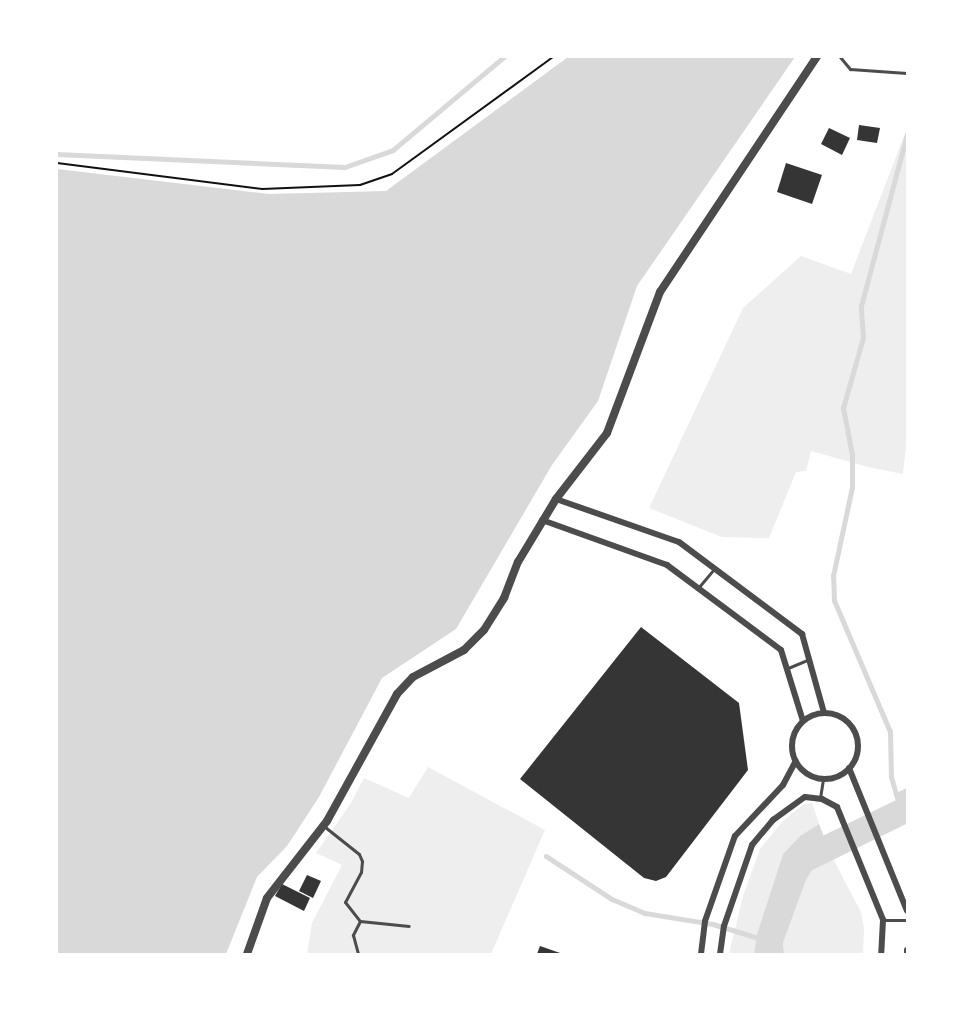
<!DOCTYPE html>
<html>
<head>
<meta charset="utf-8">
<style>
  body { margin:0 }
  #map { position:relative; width:964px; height:1011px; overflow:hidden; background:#fff; font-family:Arial,sans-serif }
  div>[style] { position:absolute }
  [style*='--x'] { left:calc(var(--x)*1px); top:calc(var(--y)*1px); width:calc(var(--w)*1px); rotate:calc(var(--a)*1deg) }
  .green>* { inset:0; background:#eee }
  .water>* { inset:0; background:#d9d9d9 }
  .stream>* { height:4.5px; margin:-2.25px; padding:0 2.25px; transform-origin:2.25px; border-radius:2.25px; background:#d9d9d9 }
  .river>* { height:26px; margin:-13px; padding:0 13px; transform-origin:13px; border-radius:13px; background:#d9d9d9 }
  .building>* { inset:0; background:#353535 }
  .path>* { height:2px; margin:-1px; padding:0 1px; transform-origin:1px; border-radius:1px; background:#111 }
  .service>* { height:3px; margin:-1.5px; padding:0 1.5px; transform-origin:1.5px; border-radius:1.5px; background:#4c4c4c }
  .minor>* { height:6px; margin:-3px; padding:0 3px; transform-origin:3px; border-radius:3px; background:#4c4c4c }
  .minor>.ring { margin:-3px; padding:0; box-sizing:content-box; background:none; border:6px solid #4c4c4c; border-radius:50% }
  .tertiary>* { height:8px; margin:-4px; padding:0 4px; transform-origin:4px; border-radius:4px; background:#4c4c4c }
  span { translate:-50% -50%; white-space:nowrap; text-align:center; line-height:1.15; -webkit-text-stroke:4.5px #fff; paint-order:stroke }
  .frame { position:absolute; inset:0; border:58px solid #fff; pointer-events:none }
</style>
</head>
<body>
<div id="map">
  <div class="green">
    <div style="clip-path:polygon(907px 128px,907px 436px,903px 474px,868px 467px,811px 451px,806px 471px,796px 472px,769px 538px,722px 537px,649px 508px,743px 308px,801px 256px,851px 274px)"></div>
    <div style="clip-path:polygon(428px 767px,545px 830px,491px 954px,307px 954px,312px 923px,342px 865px,316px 853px,351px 803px,364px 778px,409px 798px)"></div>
    <div style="clip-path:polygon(812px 803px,819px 824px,800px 836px,783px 854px,757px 934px,754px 954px,729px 954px,743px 896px,760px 849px,783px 821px,804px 804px)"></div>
    <div style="clip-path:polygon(831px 855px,861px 912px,864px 929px,863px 954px,784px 954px,783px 943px,806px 880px,816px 864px)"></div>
  </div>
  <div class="water">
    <div style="clip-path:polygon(568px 57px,795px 57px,637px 286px,598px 401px,552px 465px,456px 629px,382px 678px,319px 797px,287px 846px,257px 877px,226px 954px,57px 954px,57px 169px,269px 194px,386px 191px)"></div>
    <div style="clip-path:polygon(907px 788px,907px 824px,894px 794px)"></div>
    <div style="clip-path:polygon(819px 824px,831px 855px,816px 864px,806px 880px,783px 943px,784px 954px,754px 954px,757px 934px,783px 854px,800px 836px)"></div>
  </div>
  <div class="stream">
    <div style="--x:57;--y:154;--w:288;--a:2.6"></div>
    <div style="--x:345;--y:167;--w:51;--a:-19.5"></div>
    <div style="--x:393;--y:150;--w:145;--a:-40"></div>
    <div style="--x:897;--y:798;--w:22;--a:-106"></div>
    <div style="--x:891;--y:777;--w:45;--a:-91.3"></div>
    <div style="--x:890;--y:732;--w:142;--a:-113.1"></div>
    <div style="--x:834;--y:601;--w:25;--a:-92"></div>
    <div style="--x:833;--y:576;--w:91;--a:-77.9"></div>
    <div style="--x:852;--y:487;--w:32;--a:-90"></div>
    <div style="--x:852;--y:455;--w:48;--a:-100.8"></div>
    <div style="--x:843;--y:408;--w:73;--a:-74.1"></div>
    <div style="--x:863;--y:338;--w:32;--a:-94"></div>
    <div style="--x:861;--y:306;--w:178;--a:-75"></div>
    <div style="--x:546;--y:856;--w:79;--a:33.1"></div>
    <div style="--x:612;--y:899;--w:36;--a:23"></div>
    <div style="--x:645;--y:913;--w:69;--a:9.2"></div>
    <div style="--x:713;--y:924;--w:51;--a:17"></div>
  </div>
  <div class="river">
    <div style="--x:797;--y:863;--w:123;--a:-26.1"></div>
  </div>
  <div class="building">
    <div style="clip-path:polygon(859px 125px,880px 128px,877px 143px,857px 140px)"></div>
    <div style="clip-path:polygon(829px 128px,850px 138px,842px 155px,821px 144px)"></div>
    <div style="clip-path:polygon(786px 163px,822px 175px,812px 204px,777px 192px)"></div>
    <div style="clip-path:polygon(641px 627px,739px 703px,748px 770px,666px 877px,656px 881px,644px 878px,520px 779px)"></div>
    <div style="clip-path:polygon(307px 875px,321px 881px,313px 898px,299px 891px)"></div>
    <div style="clip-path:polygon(282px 884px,310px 898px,304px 911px,275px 896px)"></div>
    <div style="clip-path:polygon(540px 946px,563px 954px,537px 954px)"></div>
  </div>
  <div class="path">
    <div style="--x:57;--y:163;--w:207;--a:7.2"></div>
    <div style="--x:262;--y:189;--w:98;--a:-2.3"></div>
    <div style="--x:360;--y:185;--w:34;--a:-19"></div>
    <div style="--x:392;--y:174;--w:199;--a:-36"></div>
  </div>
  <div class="service">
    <div style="--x:840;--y:57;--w:16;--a:50"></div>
    <div style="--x:850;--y:69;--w:57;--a:4"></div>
    <div style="--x:698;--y:588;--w:25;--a:-50"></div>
    <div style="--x:788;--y:668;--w:23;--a:-23"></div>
    <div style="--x:820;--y:798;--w:20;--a:-81"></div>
    <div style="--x:325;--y:827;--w:43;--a:38.5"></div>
    <div style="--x:359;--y:854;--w:8;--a:67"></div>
    <div style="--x:362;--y:861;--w:11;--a:95"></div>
    <div style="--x:361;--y:872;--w:34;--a:118"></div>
    <div style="--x:345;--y:902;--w:24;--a:52"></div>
    <div style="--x:360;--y:921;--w:16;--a:117"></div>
    <div style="--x:353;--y:935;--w:20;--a:75"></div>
    <div style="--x:885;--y:920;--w:22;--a:0"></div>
    <div style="--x:360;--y:921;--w:49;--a:5.8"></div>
  </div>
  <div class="minor">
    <div style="--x:556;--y:499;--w:130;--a:19.3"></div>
    <div style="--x:679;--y:542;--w:154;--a:36.8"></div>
    <div style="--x:802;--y:634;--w:82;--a:74.4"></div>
    <div style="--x:542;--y:520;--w:133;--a:19.8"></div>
    <div style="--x:667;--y:565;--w:142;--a:36.7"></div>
    <div style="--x:781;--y:650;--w:74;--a:72.8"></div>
    <div class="ring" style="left:792px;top:713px;width:60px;height:60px"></div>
    <div style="--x:849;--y:768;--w:154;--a:67.9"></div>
    <div style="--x:701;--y:954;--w:33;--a:-83"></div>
    <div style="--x:705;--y:921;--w:90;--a:-70.6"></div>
    <div style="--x:735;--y:836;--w:70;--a:-46.7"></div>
    <div style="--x:783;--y:785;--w:27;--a:-62"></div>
    <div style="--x:720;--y:954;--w:28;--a:-82"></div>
    <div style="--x:724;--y:926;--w:86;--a:-70.9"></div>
    <div style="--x:752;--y:845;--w:33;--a:-50"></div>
    <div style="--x:773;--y:820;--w:39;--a:-36"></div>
    <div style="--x:805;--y:797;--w:17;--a:7"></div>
    <div style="--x:822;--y:799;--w:17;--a:28"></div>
    <div style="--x:837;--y:807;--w:122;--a:67.8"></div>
    <div style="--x:883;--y:920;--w:34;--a:93"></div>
    <div style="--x:907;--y:954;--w:4;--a:-90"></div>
  </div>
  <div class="tertiary">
    <div style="--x:247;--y:954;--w:59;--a:-70.3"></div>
    <div style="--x:267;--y:898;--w:98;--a:-52.1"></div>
    <div style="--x:327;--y:821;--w:145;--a:-61.1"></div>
    <div style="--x:397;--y:694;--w:23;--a:-47"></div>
    <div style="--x:413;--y:677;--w:58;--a:-27.9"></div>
    <div style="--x:464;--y:650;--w:28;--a:-45"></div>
    <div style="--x:484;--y:630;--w:38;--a:-58"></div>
    <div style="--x:504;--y:598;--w:39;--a:-69"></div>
    <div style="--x:518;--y:562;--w:74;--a:-58.9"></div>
    <div style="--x:556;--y:499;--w:83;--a:-52.3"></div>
    <div style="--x:607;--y:433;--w:151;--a:-69.4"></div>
    <div style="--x:660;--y:292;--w:283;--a:-56.3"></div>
  </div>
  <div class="frame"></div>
</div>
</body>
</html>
